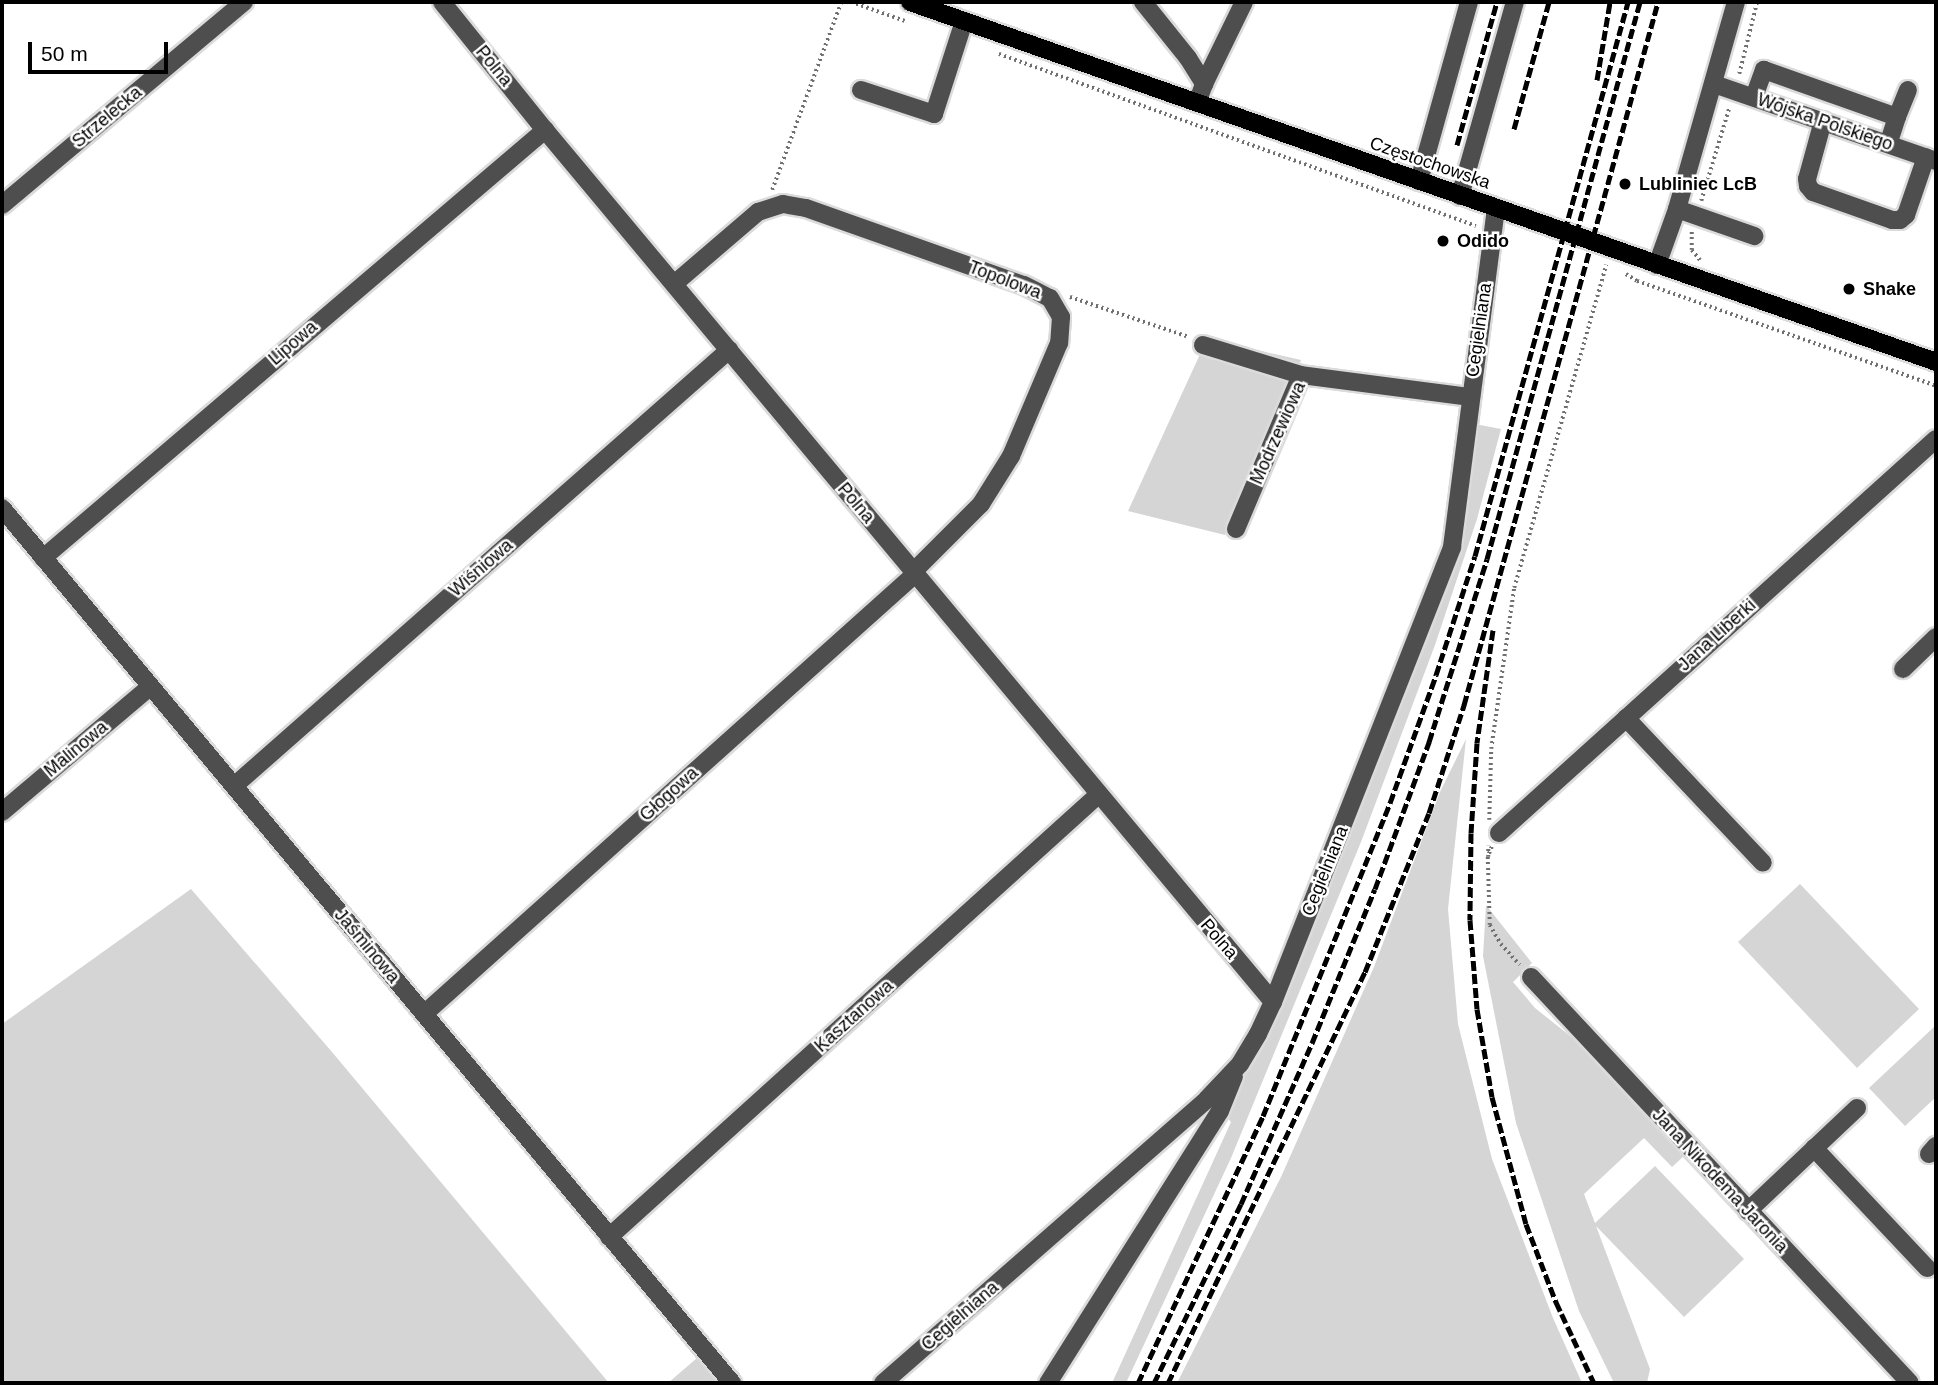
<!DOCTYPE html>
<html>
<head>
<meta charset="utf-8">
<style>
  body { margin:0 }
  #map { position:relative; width:1938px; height:1385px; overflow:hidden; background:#fff; font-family:Helvetica,sans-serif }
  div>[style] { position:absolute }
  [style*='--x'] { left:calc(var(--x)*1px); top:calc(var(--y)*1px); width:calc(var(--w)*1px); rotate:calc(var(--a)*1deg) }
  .green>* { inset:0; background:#d5d5d5 }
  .path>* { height:3.5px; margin-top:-1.75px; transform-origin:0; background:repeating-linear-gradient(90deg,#707070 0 2px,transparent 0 5.5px) }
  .roads { filter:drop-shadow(2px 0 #dbdbdb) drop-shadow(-2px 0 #dbdbdb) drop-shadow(0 2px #dbdbdb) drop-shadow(0 -2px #dbdbdb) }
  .minor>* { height:18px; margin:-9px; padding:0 9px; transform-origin:9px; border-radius:9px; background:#4e4e4e }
  .major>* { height:18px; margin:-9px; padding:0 9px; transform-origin:9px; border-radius:9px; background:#000 }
  .rail>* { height:5px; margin-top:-2.5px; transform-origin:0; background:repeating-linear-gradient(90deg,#000 0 10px,transparent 0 13.5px) }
  .dots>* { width:19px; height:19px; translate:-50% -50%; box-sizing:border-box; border:4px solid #fff; border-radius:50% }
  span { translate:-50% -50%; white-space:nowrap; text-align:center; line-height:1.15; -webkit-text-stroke:5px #fff; paint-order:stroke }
  .street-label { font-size:18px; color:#000 }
  .poi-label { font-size:18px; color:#000; font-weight:700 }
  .left { translate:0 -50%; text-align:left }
  .frame { position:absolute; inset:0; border:4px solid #000; pointer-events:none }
  .scale { position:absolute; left:28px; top:42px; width:140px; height:32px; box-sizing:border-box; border:4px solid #000; border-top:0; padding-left:9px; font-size:21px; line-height:24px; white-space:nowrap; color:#000; -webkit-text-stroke:5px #fff; paint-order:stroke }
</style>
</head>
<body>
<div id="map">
  <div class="green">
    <div style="clip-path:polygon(1207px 339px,1301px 360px,1225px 535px,1128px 511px)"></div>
    <div style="clip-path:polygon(1475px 424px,1501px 429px,1477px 519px,1435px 645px,1361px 842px,1231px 1158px,1126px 1383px,1112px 1383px,1231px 1122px,1224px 1114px,1283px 1001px,1437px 612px,1461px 535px)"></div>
    <div style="clip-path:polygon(1466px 739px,1448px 909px,1458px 1024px,1492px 1159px,1553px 1318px,1582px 1383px,1177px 1383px,1281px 1177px,1374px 967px,1440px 792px)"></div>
    <div style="clip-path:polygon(1800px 884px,1919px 1009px,1857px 1068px,1738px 942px)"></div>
    <div style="clip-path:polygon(191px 889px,332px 1052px,609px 1383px,2px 1383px,2px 1024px)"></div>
    <div style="clip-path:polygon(1486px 905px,1532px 963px,1513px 982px,1535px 1008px,1579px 1043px,1685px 1155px,1672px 1167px,1644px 1138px,1584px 1194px,1595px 1223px,1655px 1166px,1744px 1259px,1684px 1317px,1596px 1226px,1650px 1369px,1647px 1383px,1614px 1383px,1579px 1311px,1516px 1123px,1483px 956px)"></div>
    <div style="clip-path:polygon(1935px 1026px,1936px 1097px,1905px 1126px,1869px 1088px)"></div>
    <div style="clip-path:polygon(697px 1358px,718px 1383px,668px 1383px)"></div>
  </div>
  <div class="path">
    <div style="--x:851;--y:2;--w:57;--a:19.4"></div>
    <div style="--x:999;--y:54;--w:507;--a:19.83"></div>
    <div style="--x:1739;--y:74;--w:74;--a:-76"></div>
    <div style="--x:772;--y:190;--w:200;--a:-69.8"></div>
    <div style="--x:1701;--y:201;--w:97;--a:-73.2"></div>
    <div style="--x:1692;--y:232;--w:18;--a:90"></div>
    <div style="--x:1692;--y:250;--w:13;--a:51"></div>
    <div style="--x:1626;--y:274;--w:13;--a:32"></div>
    <div style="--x:1637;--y:281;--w:317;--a:19.3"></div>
    <div style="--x:1070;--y:297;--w:126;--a:18.6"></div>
    <div style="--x:1489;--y:820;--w:71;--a:-88.4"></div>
    <div style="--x:1491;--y:749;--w:163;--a:-81.9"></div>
    <div style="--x:1514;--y:588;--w:336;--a:-74.1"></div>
    <div style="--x:1492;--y:847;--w:11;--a:112"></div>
    <div style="--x:1488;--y:857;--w:68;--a:88.3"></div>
    <div style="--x:1490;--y:925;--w:22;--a:60"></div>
    <div style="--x:1501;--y:944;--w:28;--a:48"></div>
    <div style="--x:1488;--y:857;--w:11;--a:-90"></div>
  </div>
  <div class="roads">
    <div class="minor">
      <div style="--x:442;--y:2;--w:164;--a:51.2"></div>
      <div style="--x:545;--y:130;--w:1136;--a:50.14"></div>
      <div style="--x:1143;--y:2;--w:72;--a:51.2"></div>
      <div style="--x:1188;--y:58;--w:31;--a:58"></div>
      <div style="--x:1204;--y:84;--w:20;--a:110"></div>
      <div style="--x:1204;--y:84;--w:91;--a:-64"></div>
      <div style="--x:1714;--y:84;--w:235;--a:19.1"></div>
      <div style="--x:861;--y:90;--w:77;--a:18.2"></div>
      <div style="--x:934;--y:114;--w:98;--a:-72.1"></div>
      <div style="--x:1754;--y:97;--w:29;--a:-70"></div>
      <div style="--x:1764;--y:70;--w:141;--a:19.5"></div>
      <div style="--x:1897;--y:117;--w:28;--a:108"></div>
      <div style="--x:1897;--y:117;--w:29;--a:-68"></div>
      <div style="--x:1823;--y:121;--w:60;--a:105.4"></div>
      <div style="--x:1807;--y:179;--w:7;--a:82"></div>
      <div style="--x:1808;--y:186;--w:8;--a:50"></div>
      <div style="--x:1813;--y:192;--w:84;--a:19.5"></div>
      <div style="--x:1892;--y:220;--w:8;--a:0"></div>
      <div style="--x:1900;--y:220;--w:8;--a:-40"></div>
      <div style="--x:1906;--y:215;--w:61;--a:-71"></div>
      <div style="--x:1419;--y:181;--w:186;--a:-74.4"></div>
      <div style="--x:1460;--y:196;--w:202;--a:-74.2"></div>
      <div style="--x:2;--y:205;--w:316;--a:-40"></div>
      <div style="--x:1677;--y:209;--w:82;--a:19.3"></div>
      <div style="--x:1657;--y:265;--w:59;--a:-70.3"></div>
      <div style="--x:1677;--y:209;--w:215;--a:-74.1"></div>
      <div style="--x:674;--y:284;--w:111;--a:-40.6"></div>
      <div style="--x:758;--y:212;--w:26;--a:-18"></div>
      <div style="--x:783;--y:204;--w:23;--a:10"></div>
      <div style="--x:806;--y:208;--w:231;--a:19.5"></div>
      <div style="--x:1024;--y:285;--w:29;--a:27"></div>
      <div style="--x:1050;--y:298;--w:22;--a:60"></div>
      <div style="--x:1061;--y:317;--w:26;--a:94"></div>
      <div style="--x:1059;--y:343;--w:123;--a:113"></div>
      <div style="--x:1011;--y:456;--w:57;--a:122"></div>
      <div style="--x:981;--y:504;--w:96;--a:135"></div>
      <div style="--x:1203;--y:345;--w:102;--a:17"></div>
      <div style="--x:2;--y:508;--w:1140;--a:50.16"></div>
      <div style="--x:1236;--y:529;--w:167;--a:-67.1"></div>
      <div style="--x:1301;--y:375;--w:170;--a:7.4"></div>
      <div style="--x:43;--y:558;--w:660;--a:-40.45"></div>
      <div style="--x:1903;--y:669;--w:46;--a:-44.1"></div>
      <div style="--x:1626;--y:718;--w:199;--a:46.6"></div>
      <div style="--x:234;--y:786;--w:660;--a:-41.37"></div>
      <div style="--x:2;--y:812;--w:194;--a:-40.2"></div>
      <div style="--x:1499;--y:833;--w:588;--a:-42.04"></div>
      <div style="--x:1531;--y:977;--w:555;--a:46.97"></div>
      <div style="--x:424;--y:1014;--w:659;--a:-41.86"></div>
      <div style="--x:1814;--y:1148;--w:165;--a:46.7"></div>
      <div style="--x:1929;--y:1154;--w:11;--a:-49"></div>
      <div style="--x:1748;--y:1211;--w:150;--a:-43.4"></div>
      <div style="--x:609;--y:1237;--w:659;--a:-42.11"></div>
      <div style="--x:883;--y:1383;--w:431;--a:-41.2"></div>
      <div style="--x:1207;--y:1099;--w:48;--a:-46.7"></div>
      <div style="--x:1240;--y:1064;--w:35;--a:-59"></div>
      <div style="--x:1258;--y:1034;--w:35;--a:-65"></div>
      <div style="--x:1273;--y:1002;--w:489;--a:-68.5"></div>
      <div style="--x:1452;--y:547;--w:342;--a:-82.6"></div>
      <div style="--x:1048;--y:1383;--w:322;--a:-57.7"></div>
      <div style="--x:1220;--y:1111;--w:37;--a:-68"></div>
    </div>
    <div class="major">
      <div style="--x:910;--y:2;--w:1087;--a:19.33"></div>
    </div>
  </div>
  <div class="rail">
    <div style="--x:1597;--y:80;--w:79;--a:-80.5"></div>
    <div style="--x:1514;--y:129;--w:132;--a:-74.6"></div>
    <div style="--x:1457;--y:145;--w:148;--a:-74.4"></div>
    <div style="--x:1493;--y:630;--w:114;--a:98.1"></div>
    <div style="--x:1477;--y:743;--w:90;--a:93.8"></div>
    <div style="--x:1471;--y:833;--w:87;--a:90.7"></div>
    <div style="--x:1470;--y:920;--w:89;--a:85.5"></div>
    <div style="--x:1477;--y:1009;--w:89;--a:80.3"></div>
    <div style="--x:1492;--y:1097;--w:131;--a:75"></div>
    <div style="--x:1526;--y:1224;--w:84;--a:69"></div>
    <div style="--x:1556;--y:1302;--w:89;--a:64.9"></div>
    <div style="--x:1138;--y:1383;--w:295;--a:-64.9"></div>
    <div style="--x:1263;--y:1116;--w:338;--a:-67.9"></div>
    <div style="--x:1390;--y:803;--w:136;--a:-70.2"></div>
    <div style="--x:1436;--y:675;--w:125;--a:-71.9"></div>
    <div style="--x:1475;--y:556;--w:575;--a:-74.56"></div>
    <div style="--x:1154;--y:1383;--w:199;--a:-64.1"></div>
    <div style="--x:1241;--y:1204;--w:176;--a:-66.2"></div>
    <div style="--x:1312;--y:1043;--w:166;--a:-67.8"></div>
    <div style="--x:1375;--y:889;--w:157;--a:-69.8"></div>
    <div style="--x:1429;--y:742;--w:192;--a:-72.4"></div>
    <div style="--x:1487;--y:559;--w:578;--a:-74.64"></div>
    <div style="--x:1168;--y:1383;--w:456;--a:-64.4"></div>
    <div style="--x:1365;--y:972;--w:171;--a:-68.1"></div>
    <div style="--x:1429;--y:813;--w:114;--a:-72"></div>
    <div style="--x:1464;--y:705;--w:729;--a:-74.57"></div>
  </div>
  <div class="dots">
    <div style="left:1625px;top:184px;background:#000"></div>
    <div style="left:1443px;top:241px;background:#000"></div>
    <div style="left:1849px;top:289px;background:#000"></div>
  </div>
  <div class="street-label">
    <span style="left:494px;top:66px;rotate:51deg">Polna</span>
    <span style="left:107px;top:117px;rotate:-40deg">Strzelecka</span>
    <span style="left:1825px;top:122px;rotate:19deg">Wojska Polskiego</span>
    <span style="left:1430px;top:163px;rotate:19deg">Częstochowska</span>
    <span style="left:1005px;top:280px;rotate:21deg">Topolowa</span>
    <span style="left:1479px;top:330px;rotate:-82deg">Cegielniana</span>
    <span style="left:293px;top:343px;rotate:-41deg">Lipowa</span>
    <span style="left:1278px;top:433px;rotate:-66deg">Modrzewiowa</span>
    <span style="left:856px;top:503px;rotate:50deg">Polna</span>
    <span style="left:481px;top:568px;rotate:-41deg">Wiśniowa</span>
    <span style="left:1717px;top:635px;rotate:-42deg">Jana Liberki</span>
    <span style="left:76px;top:749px;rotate:-40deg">Malinowa</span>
    <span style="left:669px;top:794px;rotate:-42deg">Głogowa</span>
    <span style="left:1325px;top:871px;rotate:-68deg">Cegielniana</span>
    <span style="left:1219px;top:939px;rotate:49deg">Polna</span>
    <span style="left:367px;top:946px;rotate:50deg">Jaśminowa</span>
    <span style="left:854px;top:1016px;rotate:-42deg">Kasztanowa</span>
    <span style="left:1720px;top:1181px;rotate:47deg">Jana Nikodema Jaronia</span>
    <span style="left:960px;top:1316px;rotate:-41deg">Cegielniana</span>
  </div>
  <div class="poi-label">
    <span class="left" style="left:1639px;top:184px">Lubliniec LcB</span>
    <span class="left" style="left:1457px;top:241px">Odido</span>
    <span class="left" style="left:1863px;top:289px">Shake</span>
  </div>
  <div class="frame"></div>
  <div class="scale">50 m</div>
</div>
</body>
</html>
